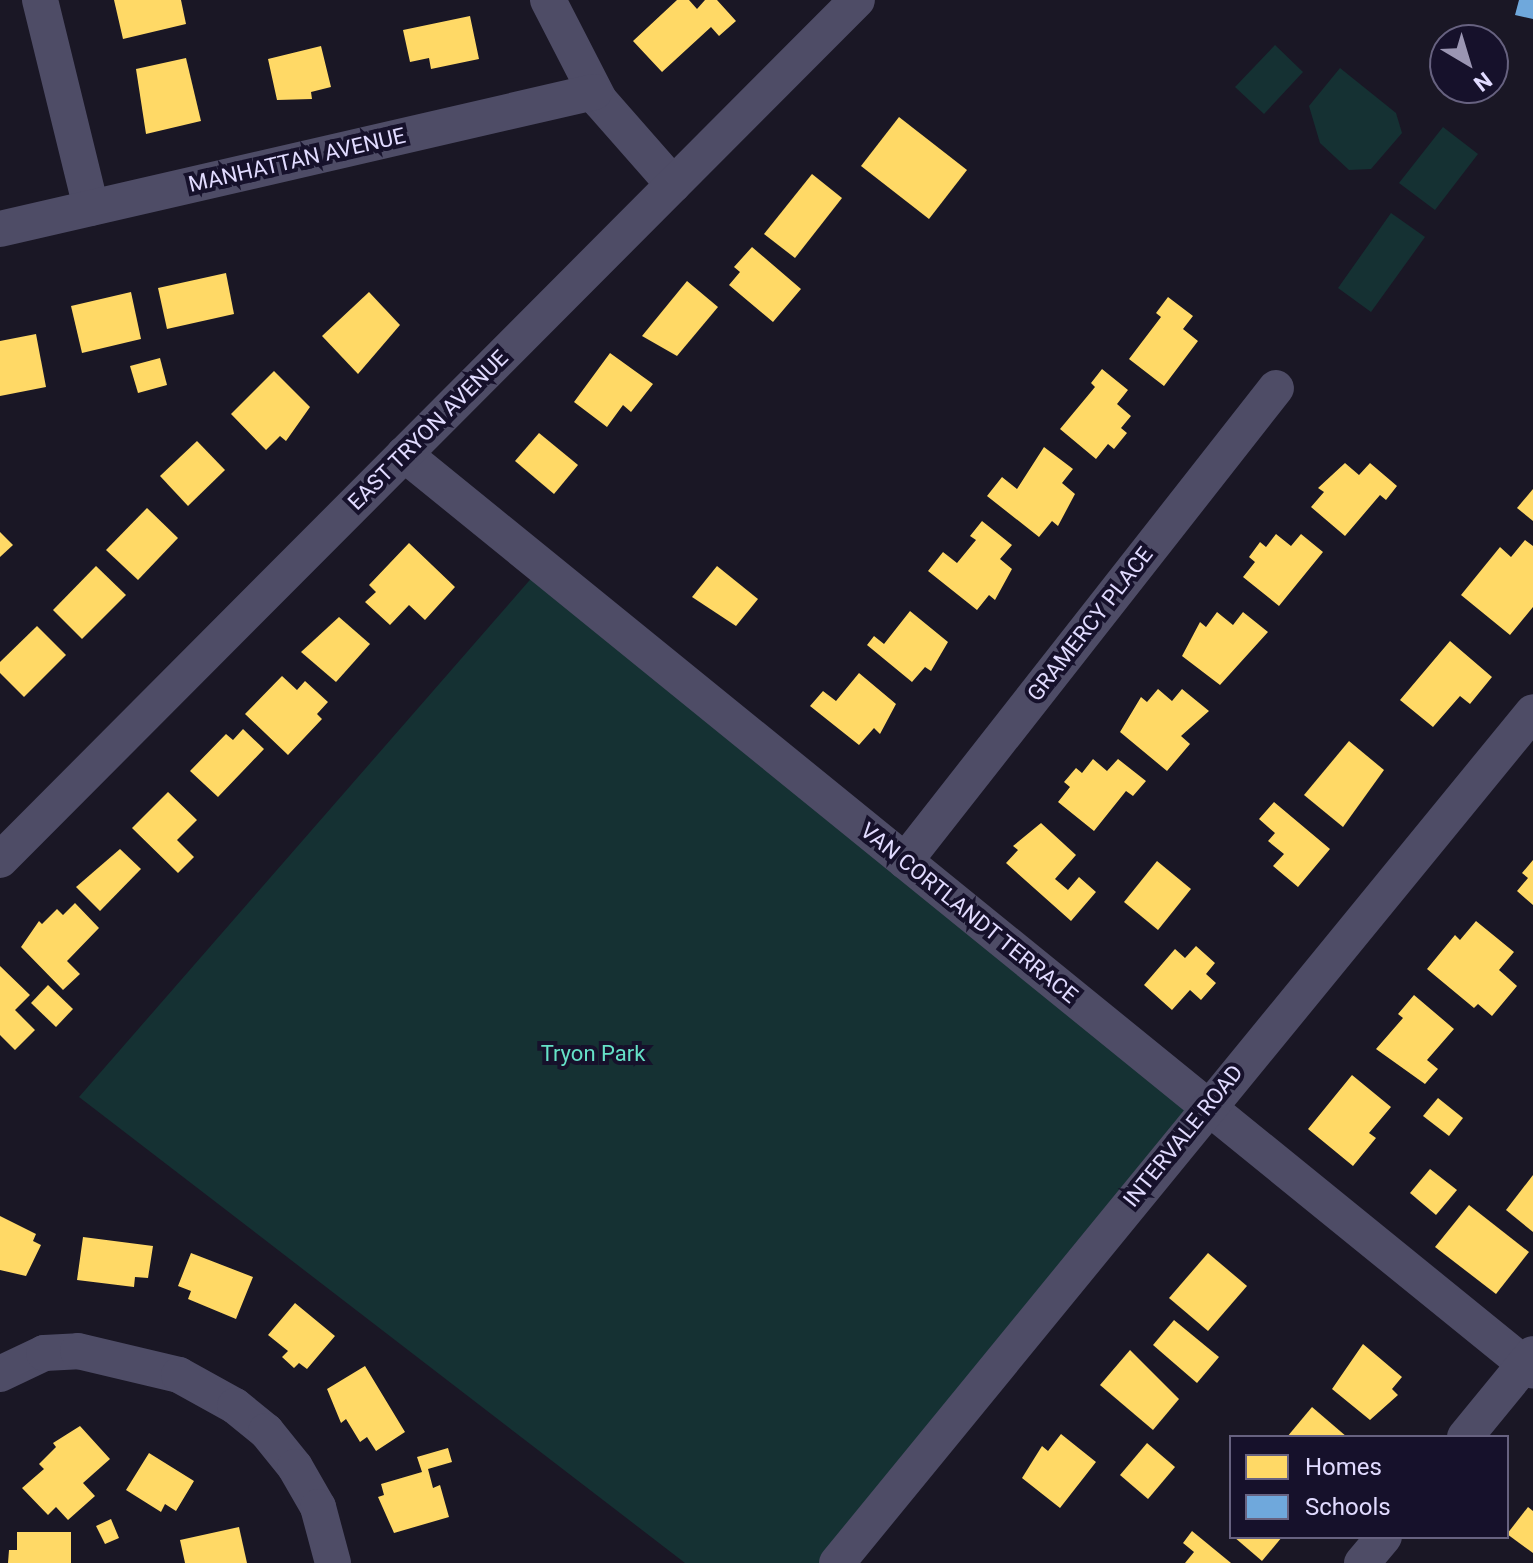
<!DOCTYPE html>
<html>
<head>
<meta charset="utf-8">
<style>
  body { margin:0 }
  #map { position:relative; width:1533px; height:1563px; overflow:hidden; background:#1a1725; font-family:Roboto,sans-serif }
  div>[style] { position:absolute }
  [style*='--x'] { left:calc(var(--x)*1px); top:calc(var(--y)*1px); width:calc(var(--w)*1px); rotate:calc(var(--a)*1deg) }
  .green>* { inset:0; background:#153133 }
  .homes>* { inset:0; background:#ffd966 }
  .schools>* { inset:0; background:#6fa8dc }
  .minor>* { height:36px; margin:-18px; padding:0 18px; transform-origin:18px; border-radius:18px; background:#4e4c66 }
  span { translate:-50% -50%; white-space:nowrap; text-align:center; line-height:1.15; -webkit-text-stroke:8px #16112b; paint-order:stroke }
  .street-label { font-size:22px; color:#e1dbff }
  .park-label { font-size:22px; color:#65e1c7 }
  .legend { position:absolute; left:1229px; top:1435px; width:280px; height:104px; box-sizing:border-box; background:#16112b; border:2px solid #676280; margin:0; padding:10px 14px; list-style:none; font-size:24px; color:#e1dbff }
  .legend li { display:flex; align-items:center; gap:16px; height:40px }
  .legend b { width:40px; border:2px solid #676280 }
  .north { position:absolute; left:1429px; top:24px; width:80px; height:80px; box-sizing:border-box; background:#16112b; border:2px solid #676280; border-radius:50%; rotate:142deg; font-size:22px; font-weight:700; line-height:32px; text-align:center; color:#e1dbff }
  .north::after { content:''; display:block; margin:auto; width:28px; height:36px; background:#9b96b3; clip-path:polygon(50% 0,100% 100%,50% 72%,0 100%) }
</style>
</head>
<body>
<div id="map">
  <div class="green">
    <div style="clip-path:polygon(1275px 45px,1303px 72px,1264px 114px,1235px 87px)"></div>
    <div style="clip-path:polygon(1340px 68px,1396px 113px,1402px 133px,1371px 169px,1349px 170px,1320px 143px,1309px 106px)"></div>
    <div style="clip-path:polygon(1443px 127px,1478px 154px,1435px 210px,1399px 183px)"></div>
    <div style="clip-path:polygon(1391px 213px,1425px 237px,1371px 312px,1338px 288px)"></div>
    <div style="clip-path:polygon(542px 566px,1207px 1106px,837px 1563px,685px 1563px,79px 1097px)"></div>
  </div>
  <div class="homes">
    <div style="clip-path:polygon(114px 0,181px 0,186px 24px,123px 39px)"></div>
    <div style="clip-path:polygon(677px 0,689px 0,697px 9px,705px 0,717px 0,736px 21px,719px 36px,711px 27px,662px 72px,633px 41px)"></div>
    <div style="clip-path:polygon(470px 16px,479px 59px,431px 69px,429px 58px,410px 62px,403px 30px)"></div>
    <div style="clip-path:polygon(321px 46px,331px 87px,311px 92px,312px 99px,277px 100px,268px 59px)"></div>
    <div style="clip-path:polygon(186px 58px,201px 121px,146px 134px,136px 69px)"></div>
    <div style="clip-path:polygon(899px 117px,967px 170px,929px 219px,861px 166px)"></div>
    <div style="clip-path:polygon(812px 174px,842px 198px,795px 258px,764px 234px)"></div>
    <div style="clip-path:polygon(752px 247px,801px 289px,773px 322px,729px 285px,740px 272px,734px 267px)"></div>
    <div style="clip-path:polygon(226px 273px,234px 314px,167px 329px,158px 288px)"></div>
    <div style="clip-path:polygon(687px 281px,718px 307px,677px 356px,642px 336px)"></div>
    <div style="clip-path:polygon(131px 292px,141px 339px,82px 353px,71px 306px)"></div>
    <div style="clip-path:polygon(369px 292px,400px 325px,358px 374px,322px 336px)"></div>
    <div style="clip-path:polygon(1168px 297px,1193px 316px,1183px 329px,1198px 341px,1164px 386px,1129px 359px,1161px 317px,1156px 313px)"></div>
    <div style="clip-path:polygon(36px 334px,46px 387px,0 396px,0 341px)"></div>
    <div style="clip-path:polygon(610px 353px,653px 384px,631px 412px,623px 405px,607px 427px,574px 402px)"></div>
    <div style="clip-path:polygon(160px 358px,167px 385px,138px 393px,130px 366px)"></div>
    <div style="clip-path:polygon(1102px 369px,1128px 390px,1117px 404px,1131px 416px,1121px 428px,1127px 433px,1114px 449px,1108px 444px,1096px 459px,1060px 429px,1095px 387px,1091px 383px)"></div>
    <div style="clip-path:polygon(274px 371px,310px 407px,286px 441px,280px 436px,266px 450px,231px 414px)"></div>
    <div style="clip-path:polygon(539px 433px,578px 465px,554px 494px,515px 461px)"></div>
    <div style="clip-path:polygon(197px 441px,225px 470px,188px 506px,160px 476px)"></div>
    <div style="clip-path:polygon(1044px 447px,1073px 469px,1062px 483px,1075px 494px,1058px 526px,1052px 521px,1039px 537px,987px 496px,1002px 477px,1017px 489px)"></div>
    <div style="clip-path:polygon(1345px 463px,1359px 475px,1370px 463px,1397px 486px,1386px 500px,1380px 495px,1345px 536px,1311px 507px,1324px 492px,1318px 488px)"></div>
    <div style="clip-path:polygon(1533px 489px,1533px 521px,1517px 508px)"></div>
    <div style="clip-path:polygon(147px 508px,178px 538px,138px 580px,106px 550px)"></div>
    <div style="clip-path:polygon(982px 521px,1012px 545px,1000px 559px,1012px 569px,995px 600px,989px 595px,977px 610px,928px 571px,943px 552px,957px 563px,976px 540px,970px 536px)"></div>
    <div style="clip-path:polygon(0 532px,13px 545px,0 557px)"></div>
    <div style="clip-path:polygon(1276px 534px,1291px 546px,1301px 534px,1323px 552px,1279px 606px,1243px 577px,1255px 562px,1249px 557px,1260px 542px,1266px 547px)"></div>
    <div style="clip-path:polygon(1525px 540px,1533px 546px,1533px 607px,1510px 635px,1461px 595px,1500px 547px,1511px 557px)"></div>
    <div style="clip-path:polygon(409px 543px,455px 587px,425px 620px,409px 605px,390px 625px,365px 602px,376px 592px,369px 585px)"></div>
    <div style="clip-path:polygon(96px 566px,126px 595px,82px 639px,53px 610px)"></div>
    <div style="clip-path:polygon(717px 566px,758px 599px,736px 626px,692px 597px)"></div>
    <div style="clip-path:polygon(910px 611px,948px 642px,931px 671px,925px 667px,912px 682px,867px 645px,874px 636px,884px 644px)"></div>
    <div style="clip-path:polygon(1217px 612px,1233px 625px,1243px 612px,1268px 632px,1220px 685px,1182px 656px,1200px 622px,1206px 627px)"></div>
    <div style="clip-path:polygon(339px 617px,370px 644px,336px 682px,301px 652px)"></div>
    <div style="clip-path:polygon(37px 626px,66px 655px,24px 697px,0 673px,0 662px)"></div>
    <div style="clip-path:polygon(1450px 641px,1492px 677px,1470px 704px,1460px 696px,1433px 727px,1400px 700px)"></div>
    <div style="clip-path:polygon(859px 673px,896px 704px,880px 734px,874px 728px,859px 745px,810px 706px,823px 691px,836px 701px)"></div>
    <div style="clip-path:polygon(282px 676px,297px 690px,305px 681px,328px 702px,317px 714px,322px 719px,288px 755px,245px 714px)"></div>
    <div style="clip-path:polygon(1158px 689px,1172px 701px,1182px 689px,1209px 711px,1181px 736px,1190px 744px,1167px 771px,1120px 732px,1141px 697px,1147px 702px)"></div>
    <div style="clip-path:polygon(243px 729px,264px 749px,218px 797px,190px 771px,226px 734px,233px 740px)"></div>
    <div style="clip-path:polygon(1349px 741px,1384px 770px,1343px 827px,1304px 795px)"></div>
    <div style="clip-path:polygon(1093px 759px,1107px 771px,1118px 759px,1146px 781px,1133px 796px,1126px 791px,1094px 831px,1058px 802px,1070px 787px,1064px 782px,1076px 768px,1082px 773px)"></div>
    <div style="clip-path:polygon(168px 792px,197px 820px,177px 840px,194px 857px,178px 873px,132px 828px)"></div>
    <div style="clip-path:polygon(1274px 802px,1330px 849px,1298px 887px,1273px 866px,1284px 854px,1268px 841px,1275px 833px,1259px 819px)"></div>
    <div style="clip-path:polygon(1041px 823px,1076px 855px,1055px 879px,1068px 890px,1079px 877px,1096px 892px,1071px 921px,1006px 863px,1018px 850px,1013px 846px)"></div>
    <div style="clip-path:polygon(120px 849px,141px 869px,100px 911px,76px 887px)"></div>
    <div style="clip-path:polygon(1533px 860px,1533px 905px,1517px 891px,1528px 878px,1522px 873px)"></div>
    <div style="clip-path:polygon(1157px 861px,1191px 889px,1158px 930px,1124px 902px)"></div>
    <div style="clip-path:polygon(75px 903px,99px 928px,67px 961px,80px 974px,63px 990px,21px 947px,39px 921px,42px 924px,57px 909px,63px 915px)"></div>
    <div style="clip-path:polygon(1476px 921px,1514px 952px,1499px 970px,1517px 986px,1492px 1016px,1478px 1004px,1474px 1008px,1427px 969px,1455px 935px,1460px 940px)"></div>
    <div style="clip-path:polygon(1196px 946px,1215px 963px,1206px 974px,1216px 983px,1201px 1000px,1190px 990px,1172px 1010px,1144px 985px,1175px 949px,1185px 958px)"></div>
    <div style="clip-path:polygon(0 966px,30px 995px,15px 1010px,35px 1030px,15px 1050px,0 1035px)"></div>
    <div style="clip-path:polygon(48px 985px,73px 1009px,56px 1027px,31px 1003px)"></div>
    <div style="clip-path:polygon(1414px 995px,1454px 1029px,1427px 1060px,1438px 1069px,1425px 1084px,1376px 1049px,1403px 1018px,1398px 1014px)"></div>
    <div style="clip-path:polygon(1352px 1075px,1391px 1107px,1369px 1133px,1376px 1138px,1353px 1166px,1308px 1129px)"></div>
    <div style="clip-path:polygon(1438px 1098px,1463px 1118px,1449px 1136px,1423px 1116px)"></div>
    <div style="clip-path:polygon(1430px 1169px,1457px 1190px,1436px 1215px,1410px 1193px)"></div>
    <div style="clip-path:polygon(1533px 1175px,1533px 1232px,1506px 1210px)"></div>
    <div style="clip-path:polygon(1469px 1205px,1529px 1252px,1496px 1294px,1435px 1247px)"></div>
    <div style="clip-path:polygon(0 1216px,36px 1234px,33px 1241px,41px 1245px,26px 1276px,0 1270px)"></div>
    <div style="clip-path:polygon(83px 1237px,153px 1246px,148px 1278px,135px 1277px,134px 1287px,77px 1280px)"></div>
    <div style="clip-path:polygon(191px 1253px,253px 1277px,236px 1319px,188px 1299px,191px 1291px,178px 1286px)"></div>
    <div style="clip-path:polygon(1208px 1253px,1247px 1286px,1208px 1331px,1169px 1298px)"></div>
    <div style="clip-path:polygon(295px 1303px,335px 1336px,307px 1369px,299px 1363px,294px 1368px,282px 1357px,288px 1351px,268px 1335px)"></div>
    <div style="clip-path:polygon(1174px 1320px,1219px 1357px,1197px 1383px,1153px 1345px)"></div>
    <div style="clip-path:polygon(1363px 1344px,1402px 1377px,1392px 1389px,1398px 1395px,1370px 1420px,1332px 1389px)"></div>
    <div style="clip-path:polygon(1130px 1350px,1179px 1399px,1153px 1430px,1100px 1385px)"></div>
    <div style="clip-path:polygon(365px 1366px,405px 1432px,376px 1451px,367px 1437px,360px 1442px,346px 1419px,341px 1423px,327px 1389px)"></div>
    <div style="clip-path:polygon(1312px 1407px,1347px 1437px,1287px 1437px)"></div>
    <div style="clip-path:polygon(80px 1426px,110px 1459px,83px 1483px,95px 1496px,68px 1520px,56px 1507px,48px 1515px,22px 1488px,44px 1469px,39px 1464px,56px 1447px,53px 1443px)"></div>
    <div style="clip-path:polygon(1061px 1434px,1096px 1462px,1060px 1508px,1022px 1478px,1042px 1446px,1048px 1451px)"></div>
    <div style="clip-path:polygon(1147px 1443px,1175px 1467px,1148px 1499px,1120px 1475px)"></div>
    <div style="clip-path:polygon(448px 1448px,452px 1462px,428px 1469px,433px 1488px,440px 1485px,449px 1517px,394px 1533px,378px 1497px,384px 1495px,381px 1484px,422px 1472px,417px 1457px)"></div>
    <div style="clip-path:polygon(149px 1453px,194px 1481px,176px 1511px,165px 1504px,161px 1512px,126px 1490px)"></div>
    <div style="clip-path:polygon(1528px 1507px,1533px 1511px,1533px 1553px,1507px 1534px)"></div>
    <div style="clip-path:polygon(111px 1519px,119px 1538px,105px 1544px,96px 1526px)"></div>
    <div style="clip-path:polygon(239px 1527px,247px 1563px,185px 1563px,180px 1540px)"></div>
    <div style="clip-path:polygon(1192px 1531px,1231px 1563px,1185px 1563px,1194px 1552px,1183px 1543px)"></div>
    <div style="clip-path:polygon(17px 1532px,71px 1532px,71px 1563px,8px 1563px,9px 1550px,17px 1550px)"></div>
    <div style="clip-path:polygon(1234px 1537px,1282px 1537px,1262px 1561px)"></div>
  </div>
  <div class="schools">
    <div style="clip-path:polygon(1519px 0,1533px 0,1533px 19px,1515px 15px)"></div>
  </div>
  <div class="minor">
    <div style="--x:40;--y:0;--w:214;--a:76.2"></div>
    <div style="--x:548;--y:0;--w:114;--a:62.8"></div>
    <div style="--x:600;--y:101;--w:111;--a:48.7"></div>
    <div style="--x:0;--y:229;--w:610;--a:-12.99"></div>
    <div style="--x:404;--y:454;--w:1454;--a:39.08"></div>
    <div style="--x:0;--y:860;--w:1214;--a:-45.1"></div>
    <div style="--x:905;--y:861;--w:601;--a:-51.89"></div>
    <div style="--x:0;--y:1374;--w:49;--a:-25.5"></div>
    <div style="--x:44;--y:1353;--w:34;--a:-3"></div>
    <div style="--x:78;--y:1351;--w:104;--a:13.4"></div>
    <div style="--x:179;--y:1375;--w:64;--a:29"></div>
    <div style="--x:235;--y:1406;--w:40;--a:39"></div>
    <div style="--x:266;--y:1431;--w:46;--a:51.1"></div>
    <div style="--x:295;--y:1467;--w:46;--a:60.1"></div>
    <div style="--x:318;--y:1507;--w:58;--a:75"></div>
    <div style="--x:1465;--y:1437;--w:107;--a:-50.7"></div>
    <div style="--x:837;--y:1563;--w:1099;--a:-50.72"></div>
    <div style="--x:1362;--y:1563;--w:34;--a:-50"></div>
  </div>
  <div class="street-label">
    <span style="left:297px;top:160px;rotate:-13deg">MANHATTAN AVENUE</span>
    <span style="left:428px;top:430px;rotate:-45deg">EAST TRYON AVENUE</span>
    <span style="left:1090px;top:624px;rotate:-52deg">GRAMERCY PLACE</span>
    <span style="left:969px;top:913px;rotate:39deg">VAN CORTLANDT TERRACE</span>
    <span style="left:1183px;top:1136px;rotate:-51deg">INTERVALE ROAD</span>
  </div>
  <div class="park-label">
    <span style="left:593px;top:1054px">Tryon Park</span>
  </div>
  <ul class="legend">
  <li><b style="height:22px;background:#ffd966"></b>Homes</li>
  <li><b style="height:22px;background:#6fa8dc"></b>Schools</li>
  </ul>
  <div class="north">N</div>
</div>
</body>
</html>
